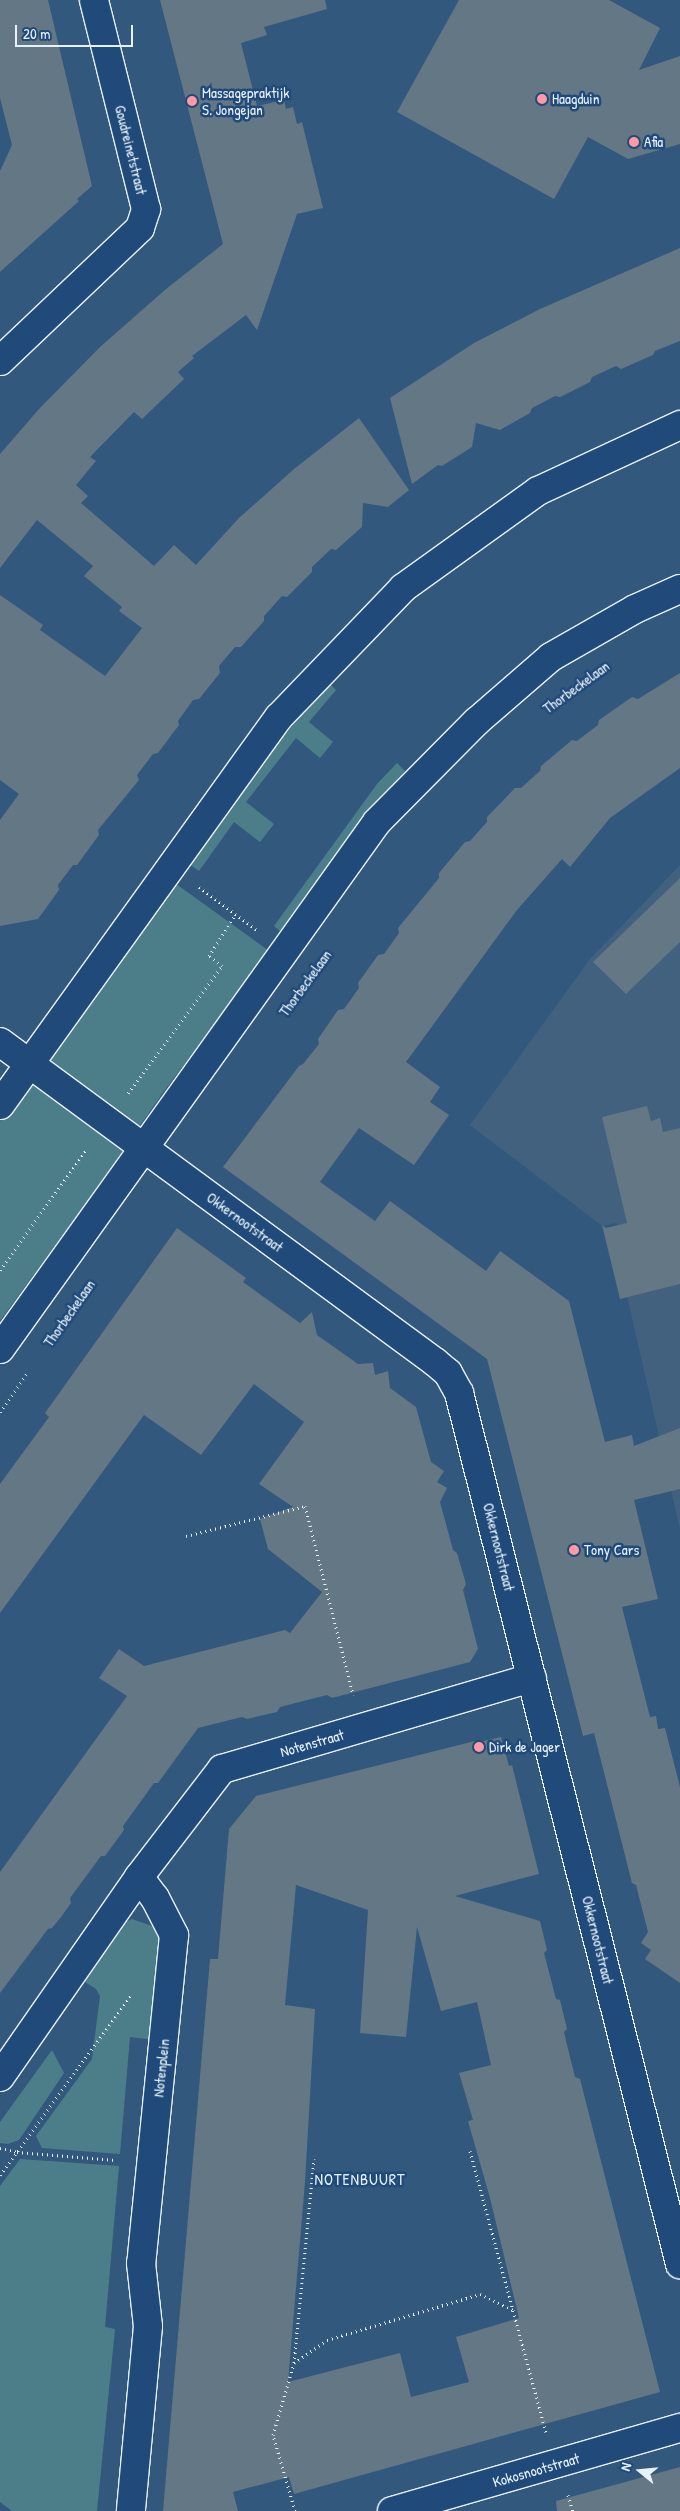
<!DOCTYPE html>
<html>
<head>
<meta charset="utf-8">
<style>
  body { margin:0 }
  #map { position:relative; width:680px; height:2511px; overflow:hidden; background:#33587d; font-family:"Patrick Hand",sans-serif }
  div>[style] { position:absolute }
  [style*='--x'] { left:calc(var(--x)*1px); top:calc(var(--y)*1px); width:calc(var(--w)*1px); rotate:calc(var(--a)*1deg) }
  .built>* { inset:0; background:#41617f }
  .green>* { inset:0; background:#4c7e8a }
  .building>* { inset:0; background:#637785 }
  .path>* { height:3px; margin-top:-1.5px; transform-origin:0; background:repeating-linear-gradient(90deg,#e8f1f8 0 1px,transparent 0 5px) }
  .roads { filter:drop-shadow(1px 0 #e8f1f8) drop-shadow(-1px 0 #e8f1f8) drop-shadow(0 1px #e8f1f8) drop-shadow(0 -1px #e8f1f8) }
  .street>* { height:28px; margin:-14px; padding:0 14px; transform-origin:14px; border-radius:14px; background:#1f4a7a }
  .secondary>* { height:28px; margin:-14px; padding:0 14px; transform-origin:14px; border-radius:14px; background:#1f4a7a }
  .dots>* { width:14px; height:14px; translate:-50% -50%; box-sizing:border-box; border:2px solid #1f4a7a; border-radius:50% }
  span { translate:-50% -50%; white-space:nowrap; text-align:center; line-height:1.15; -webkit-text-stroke:5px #1f4a7a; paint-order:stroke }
  .poi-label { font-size:15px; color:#e8f1f8 }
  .left { translate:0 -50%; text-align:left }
  .street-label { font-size:15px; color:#e8f1f8 }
  .neighbourhood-label { font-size:16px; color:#e8f1f8; letter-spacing:1px }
  .north { position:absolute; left:615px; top:2446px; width:50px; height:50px; -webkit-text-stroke:4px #1f4a7a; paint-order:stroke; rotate:287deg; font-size:14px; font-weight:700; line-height:20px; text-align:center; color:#e8f1f8 }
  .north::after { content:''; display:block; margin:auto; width:18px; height:22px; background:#e8f1f8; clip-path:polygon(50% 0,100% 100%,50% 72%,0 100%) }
  .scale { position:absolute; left:15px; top:25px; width:118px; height:22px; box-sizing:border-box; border:2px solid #e8f1f8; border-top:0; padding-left:6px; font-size:15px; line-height:18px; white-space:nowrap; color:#e8f1f8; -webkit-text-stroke:4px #1f4a7a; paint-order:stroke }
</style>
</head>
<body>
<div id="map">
  <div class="built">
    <div style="clip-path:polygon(680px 865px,680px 1529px,623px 1278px,629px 1275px,617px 1223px,602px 1226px,470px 1125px,590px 959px)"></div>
  </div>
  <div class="green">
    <div style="clip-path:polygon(329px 683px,336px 690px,309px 722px,333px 742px,320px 758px,296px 738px,246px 802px,274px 824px,260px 842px,234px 822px,199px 871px,188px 863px,282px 738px)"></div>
    <div style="clip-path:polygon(397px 763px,405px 771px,351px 836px,281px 932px,274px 926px,377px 784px)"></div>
    <div style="clip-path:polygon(172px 881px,269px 951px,162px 1094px,94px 1192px,0 1321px,0 1121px,69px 1029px)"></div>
    <div style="clip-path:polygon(132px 1919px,152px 1926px,161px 1941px,156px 2040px,130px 2037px,120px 2154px,42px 2148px,36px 2136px,92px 2059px,100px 1996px,96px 1989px,82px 1980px,113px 1928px)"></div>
    <div style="clip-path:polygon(52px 2050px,64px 2073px,19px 2140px,8px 2144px,0 2143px,0 2122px)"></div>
    <div style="clip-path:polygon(20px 2159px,119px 2166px,105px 2327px,115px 2329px,97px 2511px,12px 2511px,0 2502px,0 2186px)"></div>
  </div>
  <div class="building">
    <div style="clip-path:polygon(0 0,48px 0,92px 186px,77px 199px,79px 201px,0 272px,0 171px,12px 145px,0 98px)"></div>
    <div style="clip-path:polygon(160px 0,325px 0,327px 9px,264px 27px,267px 35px,241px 43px,257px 106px,284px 100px,286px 109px,293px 107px,297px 124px,302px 122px,323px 208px,297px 214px,257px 330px,246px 315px,192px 356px,194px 358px,178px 372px,184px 379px,142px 419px,134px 412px,90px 457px,96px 461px,76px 485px,88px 496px,81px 503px,154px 566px,174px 545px,196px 565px,239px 518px,294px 469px,359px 418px,409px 490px,388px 507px,363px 503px,362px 527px,336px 550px,331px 549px,312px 567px,312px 572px,287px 597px,282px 596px,264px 616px,264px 621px,241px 647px,235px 647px,219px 666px,220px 673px,199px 699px,193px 700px,178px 721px,179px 725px,158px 753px,153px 754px,137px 775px,139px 780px,98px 830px,99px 835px,77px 865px,73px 865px,58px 885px,59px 890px,38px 919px,0 926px,0 820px,19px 794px,0 780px,0 595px,43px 625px,40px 630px,105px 676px,142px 628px,119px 611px,122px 607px,84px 576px,93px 566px,37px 520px,0 568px,0 454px,39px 409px,100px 347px,166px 289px,223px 244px)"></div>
    <div style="clip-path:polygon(459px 0,609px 0,660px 28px,639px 70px,680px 56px,680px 144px,628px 159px,588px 137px,554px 199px,397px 112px)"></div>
    <div style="clip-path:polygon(680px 248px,680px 341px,655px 351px,653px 355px,621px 369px,616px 366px,592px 377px,590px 382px,560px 397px,555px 396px,532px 408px,530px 413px,500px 430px,476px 423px,472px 447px,442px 466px,438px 465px,412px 484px,390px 398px,474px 343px,540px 309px)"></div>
    <div style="clip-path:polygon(680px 673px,680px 768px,610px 818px,570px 867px,562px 859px,517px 910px,406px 1062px,440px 1087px,430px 1102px,449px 1115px,414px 1165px,359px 1128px,320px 1182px,375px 1221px,390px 1201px,486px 1271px,500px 1251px,569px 1301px,605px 1442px,632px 1435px,634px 1446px,680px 1428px,680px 1489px,634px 1500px,658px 1599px,622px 1607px,650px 1717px,656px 1716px,658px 1729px,665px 1728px,680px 1787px,680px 1983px,645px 1959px,651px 1950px,641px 1943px,648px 1932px,636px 1885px,632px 1883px,594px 1733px,583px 1736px,487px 1359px,223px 1167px,299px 1066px,303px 1064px,319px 1044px,318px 1039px,338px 1010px,344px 1009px,359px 988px,358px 983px,378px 955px,384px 954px,399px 933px,398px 928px,439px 878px,439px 873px,465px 842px,470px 841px,487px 822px,487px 817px,515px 788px,521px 788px,540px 771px,541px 766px,572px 740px,577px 741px,598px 725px,599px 720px,632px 697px,638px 699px)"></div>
    <div style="clip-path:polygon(680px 878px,680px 942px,626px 994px,593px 962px)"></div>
    <div style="clip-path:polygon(647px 1106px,651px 1121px,660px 1118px,663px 1132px,680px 1128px,680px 1284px,620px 1299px,602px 1225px,606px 1228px,627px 1223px,602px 1117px)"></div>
    <div style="clip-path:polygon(177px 1228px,246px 1278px,243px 1282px,300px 1323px,312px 1312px,317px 1335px,358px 1364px,373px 1363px,375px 1375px,388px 1371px,390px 1388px,416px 1407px,431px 1462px,444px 1471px,437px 1482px,447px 1488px,440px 1502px,453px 1550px,457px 1553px,466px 1584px,463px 1590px,478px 1649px,470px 1662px,332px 1698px,327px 1695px,280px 1707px,277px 1712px,247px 1719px,242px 1717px,198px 1728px,158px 1783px,154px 1783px,123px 1826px,124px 1830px,105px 1856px,101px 1856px,70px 1898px,71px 1903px,61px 1917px,52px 1928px,48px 1929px,0 1993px,0 1872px,127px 1696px,99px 1678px,119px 1649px,144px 1666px,285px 1630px,290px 1633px,322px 1592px,268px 1549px,260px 1519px,293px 1507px,259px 1484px,304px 1422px,254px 1384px,201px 1455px,144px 1415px,0 1613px,0 1484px,49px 1417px,45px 1413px)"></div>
    <div style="clip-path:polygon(evenodd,501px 1737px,509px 1766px,512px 1765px,539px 1874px,455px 1896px,540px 1921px,547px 1950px,544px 1953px,556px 1999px,560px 2000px,567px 2029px,564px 2032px,568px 2049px,575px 2077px,580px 2079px,660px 2392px,294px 2494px,289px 2477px,233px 2492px,238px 2511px,163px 2511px,210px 1959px,218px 1959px,229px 1829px,256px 1796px,475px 1741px,475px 1743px,501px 1737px,296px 1885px,368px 1910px,360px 2033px,406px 2037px,417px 1927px,441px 2011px,477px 2002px,491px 2065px,459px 2073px,473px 2120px,468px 2121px,490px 2198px,519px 2318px,456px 2337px,469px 2382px,411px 2397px,400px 2353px,288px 2382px,305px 2182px,315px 2009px,285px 2005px,296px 1885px)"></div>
    <div style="clip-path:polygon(680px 2467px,680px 2511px,557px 2511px,556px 2501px)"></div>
  </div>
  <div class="path">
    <div style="--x:565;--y:694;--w:16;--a:-38"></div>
    <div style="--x:199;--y:887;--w:74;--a:36.7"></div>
    <div style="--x:128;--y:1093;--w:158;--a:-53.5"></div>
    <div style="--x:222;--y:966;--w:16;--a:-142"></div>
    <div style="--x:209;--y:956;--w:49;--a:-57.6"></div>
    <div style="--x:0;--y:1270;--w:149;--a:-54.3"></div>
    <div style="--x:0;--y:1412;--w:49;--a:-55"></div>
    <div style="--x:186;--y:1536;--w:123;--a:-14.1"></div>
    <div style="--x:305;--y:1506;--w:195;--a:75.7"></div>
    <div style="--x:0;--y:2148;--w:17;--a:13"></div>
    <div style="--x:17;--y:2152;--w:99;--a:4.6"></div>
    <div style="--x:470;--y:2151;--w:291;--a:74.9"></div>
    <div style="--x:0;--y:2175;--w:224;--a:-53.9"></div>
    <div style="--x:294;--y:2363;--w:40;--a:-34.9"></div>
    <div style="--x:327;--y:2340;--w:160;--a:-16.7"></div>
    <div style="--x:480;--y:2294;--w:37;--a:26"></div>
    <div style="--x:568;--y:2495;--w:17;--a:73"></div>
    <div style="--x:295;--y:2511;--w:79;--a:-106.1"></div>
    <div style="--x:273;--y:2435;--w:75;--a:-73.7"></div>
    <div style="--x:294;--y:2363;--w:205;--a:-84.4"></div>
  </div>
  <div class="roads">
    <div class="street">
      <div style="--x:0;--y:361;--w:193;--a:-43.5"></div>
      <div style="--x:140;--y:228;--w:20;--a:-72"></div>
      <div style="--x:146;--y:209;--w:215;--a:-104"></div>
      <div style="--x:0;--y:1042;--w:540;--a:36.34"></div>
      <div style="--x:435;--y:1362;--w:17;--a:40"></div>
      <div style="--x:448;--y:1373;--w:23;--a:61"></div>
      <div style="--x:459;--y:1393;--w:899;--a:75.76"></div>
      <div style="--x:139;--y:1877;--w:136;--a:-52.5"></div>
      <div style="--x:222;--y:1769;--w:323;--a:-16.4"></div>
      <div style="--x:0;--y:2077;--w:244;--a:-55.2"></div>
      <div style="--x:139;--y:1877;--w:26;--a:53"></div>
      <div style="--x:155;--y:1898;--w:42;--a:62.8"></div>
      <div style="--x:174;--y:1935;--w:330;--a:95.7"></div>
      <div style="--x:141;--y:2263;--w:63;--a:83.7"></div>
      <div style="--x:148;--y:2326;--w:186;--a:95.3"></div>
      <div style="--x:392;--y:2511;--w:300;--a:-16.1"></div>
    </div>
    <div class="secondary">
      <div style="--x:0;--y:1105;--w:478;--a:-54.3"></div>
      <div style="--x:279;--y:717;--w:179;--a:-46.1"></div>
      <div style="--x:403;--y:588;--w:166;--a:-35.7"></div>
      <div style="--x:538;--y:491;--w:157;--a:-24.9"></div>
      <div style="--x:0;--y:1349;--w:648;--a:-54.42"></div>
      <div style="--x:377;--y:822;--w:141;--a:-45.3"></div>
      <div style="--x:476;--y:722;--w:99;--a:-40.9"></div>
      <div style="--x:551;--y:657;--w:97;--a:-29.7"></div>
      <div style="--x:635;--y:609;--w:49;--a:-24"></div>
    </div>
  </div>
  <div class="dots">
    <div style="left:542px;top:99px;background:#ff9aa2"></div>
    <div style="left:192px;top:101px;background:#ff9aa2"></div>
    <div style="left:634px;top:142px;background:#ff9aa2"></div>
    <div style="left:574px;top:1550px;background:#ff9aa2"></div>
    <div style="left:479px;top:1747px;background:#ff9aa2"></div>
  </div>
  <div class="poi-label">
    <span class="left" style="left:202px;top:101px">Massagepraktijk<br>S. Jongejan</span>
    <span class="left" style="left:552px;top:99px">Haagduin</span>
    <span class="left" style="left:644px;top:142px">Afia</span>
    <span class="left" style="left:584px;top:1550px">Tony Cars</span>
    <span class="left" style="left:489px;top:1747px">Dirk de Jager</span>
  </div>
  <div class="street-label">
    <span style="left:131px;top:150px;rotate:76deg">Goudreinetstraat</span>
    <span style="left:576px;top:687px;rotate:-36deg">Thorbeckelaan</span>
    <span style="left:305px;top:983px;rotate:-54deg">Thorbeckelaan</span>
    <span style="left:245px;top:1222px;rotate:36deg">Okkernootstraat</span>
    <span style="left:69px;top:1313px;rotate:-55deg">Thorbeckelaan</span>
    <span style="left:499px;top:1547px;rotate:76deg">Okkernootstraat</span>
    <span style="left:312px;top:1743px;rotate:-16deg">Notenstraat</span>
    <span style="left:598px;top:1940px;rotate:76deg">Okkernootstraat</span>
    <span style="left:161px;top:2068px;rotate:-84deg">Notenplein</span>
    <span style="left:536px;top:2470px;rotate:-16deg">Kokosnootstraat</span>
  </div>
  <div class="neighbourhood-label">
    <span style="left:360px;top:2179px">NOTENBUURT</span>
  </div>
  <div class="north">N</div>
  <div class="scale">20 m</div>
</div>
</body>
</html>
